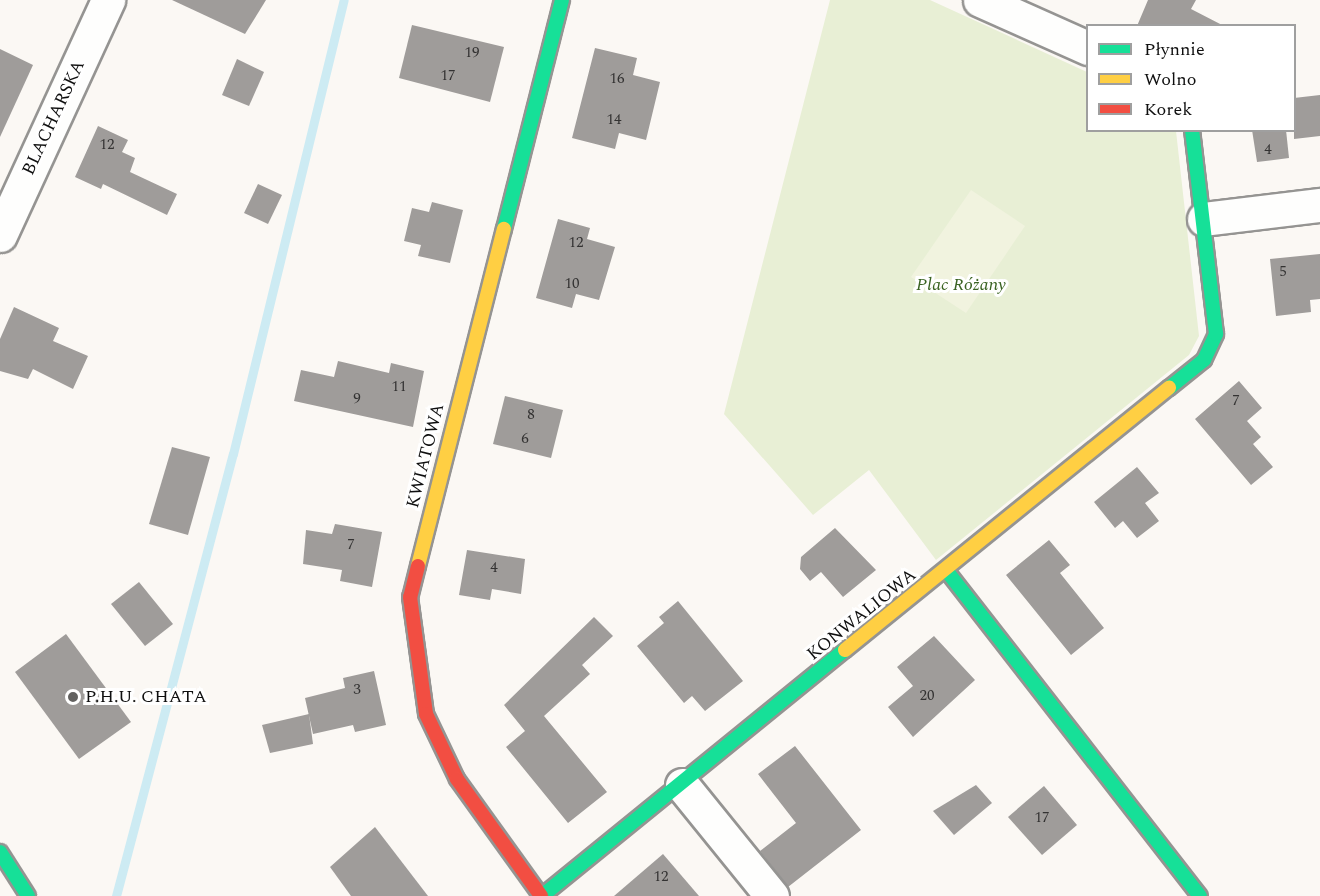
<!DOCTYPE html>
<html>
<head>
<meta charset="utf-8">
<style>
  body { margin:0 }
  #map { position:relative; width:1320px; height:896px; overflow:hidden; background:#fbf8f4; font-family:Spectral,serif }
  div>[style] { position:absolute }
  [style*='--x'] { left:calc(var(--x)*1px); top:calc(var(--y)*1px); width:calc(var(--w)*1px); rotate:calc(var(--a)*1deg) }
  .green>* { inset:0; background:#e8efd5 }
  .pitch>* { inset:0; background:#f1f3df }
  .stream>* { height:9px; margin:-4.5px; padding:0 4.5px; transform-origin:4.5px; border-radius:4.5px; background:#cdebf3 }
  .building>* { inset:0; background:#9f9c9a }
  .roads { filter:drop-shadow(2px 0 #959492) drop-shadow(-2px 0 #959492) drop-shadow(0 2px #959492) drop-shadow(0 -2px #959492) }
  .street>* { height:33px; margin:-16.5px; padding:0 16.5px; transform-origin:16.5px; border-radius:16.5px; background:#fefefd }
  .fast>* { height:14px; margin:-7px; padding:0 7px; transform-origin:7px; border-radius:7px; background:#16e098 }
  .slow>* { height:14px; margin:-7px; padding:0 7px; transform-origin:7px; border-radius:7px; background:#ffcf43 }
  .jam>* { height:14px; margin:-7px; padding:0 7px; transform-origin:7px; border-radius:7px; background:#f24e42 }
  .dots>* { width:16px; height:16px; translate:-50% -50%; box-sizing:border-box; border:3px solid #fff; border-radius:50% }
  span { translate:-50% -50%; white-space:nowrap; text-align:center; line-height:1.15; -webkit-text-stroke:6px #fff; paint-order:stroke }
  .number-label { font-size:15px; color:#333232 }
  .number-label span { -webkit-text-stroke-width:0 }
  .street-label { font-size:18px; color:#0f0f0f }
  .park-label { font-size:18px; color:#3a6322; font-style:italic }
  .poi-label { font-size:18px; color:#0f0f0f }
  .left { translate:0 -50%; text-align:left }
  .legend { position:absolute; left:1086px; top:24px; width:210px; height:108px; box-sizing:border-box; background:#fff; border:2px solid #9f9f9f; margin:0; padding:8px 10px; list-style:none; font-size:18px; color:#0f0f0f }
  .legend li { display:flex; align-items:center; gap:12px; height:30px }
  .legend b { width:30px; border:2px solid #9f9f9f }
</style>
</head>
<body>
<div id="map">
  <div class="green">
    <div style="clip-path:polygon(830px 0,930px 0,1087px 72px,1088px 130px,1176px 131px,1199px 336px,1189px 355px,936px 560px,869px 470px,813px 515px,724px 414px)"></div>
  </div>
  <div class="pitch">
    <div style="clip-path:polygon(971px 190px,1025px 226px,966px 313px,911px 277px)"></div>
  </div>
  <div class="stream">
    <div style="--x:116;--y:896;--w:457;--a:-75.2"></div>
    <div style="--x:233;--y:454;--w:467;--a:-76.3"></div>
  </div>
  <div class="building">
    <div style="clip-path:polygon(172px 0,266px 0,245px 34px)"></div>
    <div style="clip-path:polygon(1148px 0,1196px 0,1191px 9px,1224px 26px,1137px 26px)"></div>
    <div style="clip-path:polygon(412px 25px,504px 47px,490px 102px,399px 78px)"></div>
    <div style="clip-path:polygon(595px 48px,637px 58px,633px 75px,660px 82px,646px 140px,619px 133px,615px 149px,572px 138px)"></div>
    <div style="clip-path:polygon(0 49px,33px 65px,0 137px)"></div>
    <div style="clip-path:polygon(237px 59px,264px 72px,249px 106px,222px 95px)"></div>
    <div style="clip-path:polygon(1320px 95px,1320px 136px,1294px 139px,1294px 98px)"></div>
    <div style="clip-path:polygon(98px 126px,128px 140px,122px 152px,135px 158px,130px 172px,177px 194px,167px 215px,103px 184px,101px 189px,75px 177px)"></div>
    <div style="clip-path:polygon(1252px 130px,1286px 130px,1289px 158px,1257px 162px)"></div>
    <div style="clip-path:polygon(258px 184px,282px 195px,268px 224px,244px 213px)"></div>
    <div style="clip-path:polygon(432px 202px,463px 210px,450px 263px,418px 256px,421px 245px,404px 241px,412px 208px,429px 212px)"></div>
    <div style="clip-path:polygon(558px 219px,590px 228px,587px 239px,615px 247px,599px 300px,576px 294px,572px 308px,536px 298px)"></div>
    <div style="clip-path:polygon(1320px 254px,1320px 299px,1310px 300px,1311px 312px,1276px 316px,1270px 259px)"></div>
    <div style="clip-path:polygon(14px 307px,59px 328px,53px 341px,88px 356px,73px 389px,33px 369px,28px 379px,0 371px,0 339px)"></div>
    <div style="clip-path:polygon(338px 361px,389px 373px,391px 363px,424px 371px,413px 427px,294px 401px,301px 370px,334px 377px)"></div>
    <div style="clip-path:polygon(1239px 381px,1262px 408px,1247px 421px,1261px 437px,1253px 444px,1273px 467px,1251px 485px,1195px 419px)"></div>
    <div style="clip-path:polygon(505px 396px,563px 410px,551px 458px,493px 444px)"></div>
    <div style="clip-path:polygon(172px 447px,210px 457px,188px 535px,149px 524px)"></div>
    <div style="clip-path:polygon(1137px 467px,1159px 493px,1145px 503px,1159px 521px,1137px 538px,1123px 521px,1115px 528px,1094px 502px)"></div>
    <div style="clip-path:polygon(335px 524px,382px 532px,372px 587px,340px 581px,342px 570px,303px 564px,306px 530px,332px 534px)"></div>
    <div style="clip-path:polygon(835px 528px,876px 570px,843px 597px,821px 572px,810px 581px,800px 569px,801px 557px)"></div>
    <div style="clip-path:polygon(1049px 540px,1070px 565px,1060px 573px,1104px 628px,1071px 655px,1006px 575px)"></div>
    <div style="clip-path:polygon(467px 550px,525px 559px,521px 594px,492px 589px,490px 600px,459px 595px)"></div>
    <div style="clip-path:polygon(139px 582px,173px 624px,145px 646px,111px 604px)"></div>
    <div style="clip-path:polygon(678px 601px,743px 681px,705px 711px,692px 696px,684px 703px,637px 646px,664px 623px,659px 617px)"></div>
    <div style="clip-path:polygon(594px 617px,613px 636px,582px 665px,590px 674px,544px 716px,607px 792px,568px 823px,506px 747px,525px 731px,504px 705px)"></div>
    <div style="clip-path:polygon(66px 634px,131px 722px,79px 759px,15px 672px)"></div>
    <div style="clip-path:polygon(934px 636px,975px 680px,913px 737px,888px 707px,913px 686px,897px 667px)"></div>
    <div style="clip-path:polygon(374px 671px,386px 725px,355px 732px,353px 725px,313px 734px,305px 698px,345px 688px,343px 678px)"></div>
    <div style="clip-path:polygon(309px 714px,313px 744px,270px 753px,262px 725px)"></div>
    <div style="clip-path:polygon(795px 746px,861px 830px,788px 887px,760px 851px,796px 823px,758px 774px)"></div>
    <div style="clip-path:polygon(976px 785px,992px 803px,954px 835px,933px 811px)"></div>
    <div style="clip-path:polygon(1044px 786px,1077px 825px,1042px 855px,1008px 817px)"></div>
    <div style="clip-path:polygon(375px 827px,428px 896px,351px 896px,330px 867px)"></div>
    <div style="clip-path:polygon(663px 854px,699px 896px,614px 896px)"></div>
  </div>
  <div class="roads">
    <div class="street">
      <div style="--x:980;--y:0;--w:118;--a:24"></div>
      <div style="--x:1204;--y:219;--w:117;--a:-6.9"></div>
      <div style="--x:0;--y:235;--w:259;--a:-65.3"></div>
      <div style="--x:682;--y:785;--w:143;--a:51"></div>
    </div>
    <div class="fast">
      <div style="--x:504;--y:229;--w:236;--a:-75.8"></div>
      <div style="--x:1169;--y:388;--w:45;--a:-38.7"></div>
      <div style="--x:1204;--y:360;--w:29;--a:-65"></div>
      <div style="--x:1216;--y:334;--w:205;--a:-96.7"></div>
      <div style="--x:946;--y:570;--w:413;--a:52.1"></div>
      <div style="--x:0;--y:852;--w:52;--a:57.5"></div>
      <div style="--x:542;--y:896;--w:390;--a:-39.1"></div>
    </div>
    <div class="slow">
      <div style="--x:418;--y:566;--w:348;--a:-75.7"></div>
      <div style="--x:845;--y:650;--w:417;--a:-39"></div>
    </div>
    <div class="jam">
      <div style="--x:418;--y:566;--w:32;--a:104"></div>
      <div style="--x:410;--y:597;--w:118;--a:82.2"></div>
      <div style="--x:426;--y:714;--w:72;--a:64.5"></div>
      <div style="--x:457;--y:779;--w:144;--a:54.3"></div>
    </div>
  </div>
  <div class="dots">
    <div style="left:73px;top:697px;background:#62615f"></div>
  </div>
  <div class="number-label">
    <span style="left:472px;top:53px">19</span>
    <span style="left:448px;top:76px">17</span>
    <span style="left:617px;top:79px">16</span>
    <span style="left:614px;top:120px">14</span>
    <span style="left:107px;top:145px">12</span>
    <span style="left:1268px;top:150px">4</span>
    <span style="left:576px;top:243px">12</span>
    <span style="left:1283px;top:272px">5</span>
    <span style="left:572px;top:284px">10</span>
    <span style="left:399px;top:387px">11</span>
    <span style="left:357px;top:399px">9</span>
    <span style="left:1236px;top:401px">7</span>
    <span style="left:531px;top:415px">8</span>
    <span style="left:525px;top:439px">6</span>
    <span style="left:351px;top:545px">7</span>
    <span style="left:494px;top:568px">4</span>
    <span style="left:357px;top:690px">3</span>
    <span style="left:927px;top:696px">20</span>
    <span style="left:1042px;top:818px">17</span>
    <span style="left:661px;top:877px">12</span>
  </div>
  <div class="street-label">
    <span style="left:54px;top:118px;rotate:-65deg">BLACHARSKA</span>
    <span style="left:426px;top:456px;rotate:-76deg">KWIATOWA</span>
    <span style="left:862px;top:615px;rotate:-39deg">KONWALIOWA</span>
  </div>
  <div class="park-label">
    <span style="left:961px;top:285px">Plac Różany</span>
  </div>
  <div class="poi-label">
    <span class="left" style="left:85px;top:697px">P.H.U. CHATA</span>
  </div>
  <ul class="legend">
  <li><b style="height:8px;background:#16e098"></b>Płynnie</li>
  <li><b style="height:8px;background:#ffcf43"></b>Wolno</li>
  <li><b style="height:8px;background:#f24e42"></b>Korek</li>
  </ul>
</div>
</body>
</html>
